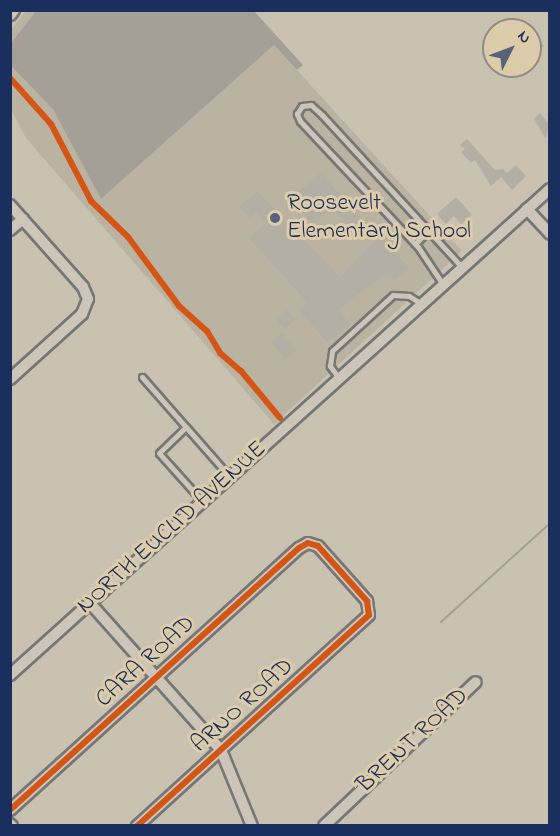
<!DOCTYPE html>
<html>
<head>
<meta charset="utf-8">
<style>
  body { margin:0 }
  #map { position:relative; width:560px; height:836px; overflow:hidden; background:#cac2b0; font-family:"Indie Flower",sans-serif }
  div>[style] { position:absolute }
  [style*='--x'] { left:calc(var(--x)*1px); top:calc(var(--y)*1px); width:calc(var(--w)*1px); rotate:calc(var(--a)*1deg) }
  .built>* { inset:0; background:#bab3a2 }
  .water>* { inset:0; background:#a49f97 }
  .stream>* { height:2px; margin:-1px; padding:0 1px; transform-origin:1px; border-radius:1px; background:#a49f97 }
  .building>* { inset:0; background:#b3afa4 }
  .roads { filter:drop-shadow(2px 0 #767677) drop-shadow(-2px 0 #767677) drop-shadow(0 2px #767677) drop-shadow(0 -2px #767677) }
  .service>* { height:5px; margin:-2.5px; padding:0 2.5px; transform-origin:2.5px; border-radius:2.5px; background:#ccc5b8 }
  .minor>* { height:10px; margin:-5px; padding:0 5px; transform-origin:5px; border-radius:5px; background:#ccc5b8 }
  .tertiary>* { height:12px; margin:-6px; padding:0 6px; transform-origin:6px; border-radius:6px; background:#ccc5b8 }
  .cycleway>* { height:6px; margin:-3px; padding:0 3px; transform-origin:3px; border-radius:3px; background:#d45514 }
  .dots>* { width:16px; height:16px; translate:-50% -50%; box-sizing:border-box; border:3px solid #ddcca9; border-radius:50% }
  span { translate:-50% -50%; white-space:nowrap; text-align:center; line-height:1.15; -webkit-text-stroke:6px #ddcca9; paint-order:stroke }
  .poi-label { font-size:24px; color:#1b2f5e }
  .left { translate:0 -50%; text-align:left }
  .street-label { font-size:24px; color:#1b2f5e }
  .frame { position:absolute; inset:0; border:12px solid #1b2f5e; pointer-events:none }
  .north { position:absolute; left:482px; top:18px; width:60px; height:60px; box-sizing:border-box; background:#ddcca9; border:2px solid #8f8d8b; border-radius:50%; rotate:48deg; font-size:16px; font-weight:700; line-height:24px; text-align:center; color:#1b2f5e }
  .north::after { content:''; display:block; margin:auto; width:21px; height:27px; background:#58627b; clip-path:polygon(50% 0,100% 100%,50% 72%,0 100%) }
</style>
</head>
<body>
<div id="map">
  <div class="built">
    <div style="clip-path:polygon(26px 11px,37px 11px,11px 43px,11px 30px)"></div>
    <div style="clip-path:polygon(274px 45px,462px 251px,274px 424px,26px 138px,11px 109px,10px 66px,54px 109px,101px 199px)"></div>
  </div>
  <div class="water">
    <div style="clip-path:polygon(37px 10px,254px 11px,303px 65px,297px 70px,274px 45px,101px 199px,53px 109px,11px 66px,11px 43px)"></div>
  </div>
  <div class="stream">
    <div style="--x:441;--y:622;--w:147;--a:-42.2"></div>
  </div>
  <div class="building">
    <div style="clip-path:polygon(530px 30px,544px 46px,530px 59px)"></div>
    <div style="clip-path:polygon(540px 113px,549px 124px,546px 139px,534px 119px)"></div>
    <div style="clip-path:polygon(467px 139px,495px 170px,503px 169px,507px 173px,516px 165px,526px 176px,512px 190px,501px 177px,491px 186px,475px 160px,471px 163px,461px 152px,465px 149px,460px 145px)"></div>
    <div style="clip-path:polygon(321px 173px,365px 222px,354px 233px,331px 207px,313px 224px,290px 199px)"></div>
    <div style="clip-path:polygon(257px 191px,340px 277px,380px 236px,409px 268px,394px 281px,387px 273px,338px 310px,350px 323px,328px 343px,299px 310px,307px 302px,249px 238px,266px 223px,256px 212px,250px 218px,239px 207px)"></div>
    <div style="clip-path:polygon(456px 197px,472px 215px,461px 224px,454px 216px,446px 224px,437px 214px)"></div>
    <div style="clip-path:polygon(287px 310px,296px 319px,285px 329px,276px 320px)"></div>
    <div style="clip-path:polygon(281px 333px,296px 350px,285px 359px,271px 342px)"></div>
  </div>
  <div class="roads">
    <div class="service">
      <div style="--x:415;--y:244;--w:18;--a:-45"></div>
      <div style="--x:442;--y:283;--w:43;--a:-123.7"></div>
      <div style="--x:418;--y:247;--w:173;--a:-133.1"></div>
      <div style="--x:300;--y:121;--w:8;--a:-113"></div>
      <div style="--x:297;--y:114;--w:9;--a:-58"></div>
      <div style="--x:302;--y:106;--w:9;--a:-6"></div>
      <div style="--x:311;--y:105;--w:15;--a:42"></div>
      <div style="--x:322;--y:115;--w:205;--a:47.4"></div>
      <div style="--x:142;--y:377;--w:67;--a:48.7"></div>
      <div style="--x:338;--y:377;--w:14;--a:-126"></div>
      <div style="--x:330;--y:366;--w:15;--a:-82"></div>
      <div style="--x:332;--y:351;--w:83;--a:-42.6"></div>
      <div style="--x:393;--y:295;--w:16;--a:4"></div>
      <div style="--x:409;--y:296;--w:13;--a:32"></div>
      <div style="--x:202;--y:501;--w:64;--a:-131.9"></div>
      <div style="--x:159;--y:453;--w:37;--a:-44"></div>
      <div style="--x:186;--y:427;--w:65;--a:48.7"></div>
    </div>
    <div class="minor">
      <div style="--x:10;--y:205;--w:110;--a:48.3"></div>
      <div style="--x:83;--y:287;--w:13;--a:67"></div>
      <div style="--x:88;--y:299;--w:16;--a:112"></div>
      <div style="--x:82;--y:314;--w:97;--a:137.9"></div>
      <div style="--x:527;--y:209;--w:34;--a:47"></div>
      <div style="--x:10;--y:230;--w:17;--a:-40"></div>
      <div style="--x:90;--y:603;--w:197;--a:48.3"></div>
      <div style="--x:221;--y:750;--w:82;--a:67.8"></div>
      <div style="--x:10;--y:675;--w:726;--a:-41.99"></div>
      <div style="--x:10;--y:810;--w:390;--a:-42.2"></div>
      <div style="--x:299;--y:548;--w:10;--a:-29"></div>
      <div style="--x:308;--y:543;--w:10;--a:17"></div>
      <div style="--x:318;--y:546;--w:74;--a:48.3"></div>
      <div style="--x:367;--y:601;--w:14;--a:82"></div>
      <div style="--x:369;--y:615;--w:314;--a:137.7"></div>
      <div style="--x:10;--y:824;--w:3;--a:45"></div>
      <div style="--x:324;--y:826;--w:209;--a:-43.5"></div>
    </div>
    <div class="tertiary">
      <div style="--x:10;--y:14;--w:5;--a:-53"></div>
    </div>
  </div>
  <div class="cycleway">
    <div style="--x:10;--y:78;--w:62;--a:48.3"></div>
    <div style="--x:51;--y:124;--w:87;--a:62.5"></div>
    <div style="--x:91;--y:201;--w:52;--a:44.2"></div>
    <div style="--x:128;--y:237;--w:86;--a:53.5"></div>
    <div style="--x:179;--y:306;--w:38;--a:42"></div>
    <div style="--x:207;--y:331;--w:26;--a:59"></div>
    <div style="--x:220;--y:353;--w:28;--a:41"></div>
    <div style="--x:241;--y:371;--w:61;--a:50.3"></div>
    <div style="--x:10;--y:810;--w:390;--a:-42.2"></div>
    <div style="--x:299;--y:548;--w:10;--a:-29"></div>
    <div style="--x:308;--y:543;--w:10;--a:17"></div>
    <div style="--x:318;--y:546;--w:74;--a:48.3"></div>
    <div style="--x:367;--y:601;--w:14;--a:82"></div>
    <div style="--x:369;--y:615;--w:314;--a:137.7"></div>
  </div>
  <div class="dots">
    <div style="left:275px;top:218px;background:#58627b"></div>
  </div>
  <div class="poi-label">
    <span class="left" style="left:287px;top:218px">Roosevelt<br>Elementary School</span>
  </div>
  <div class="street-label">
    <span style="left:172px;top:528px;rotate:-42deg">NORTH EUCLID AVENUE</span>
    <span style="left:146px;top:662px;rotate:-42deg">CARA ROAD</span>
    <span style="left:243px;top:706px;rotate:-42deg">ARNO ROAD</span>
    <span style="left:413px;top:741px;rotate:-43deg">BRENT ROAD</span>
  </div>
  <div class="frame"></div>
  <div class="north">N</div>
</div>
</body>
</html>
